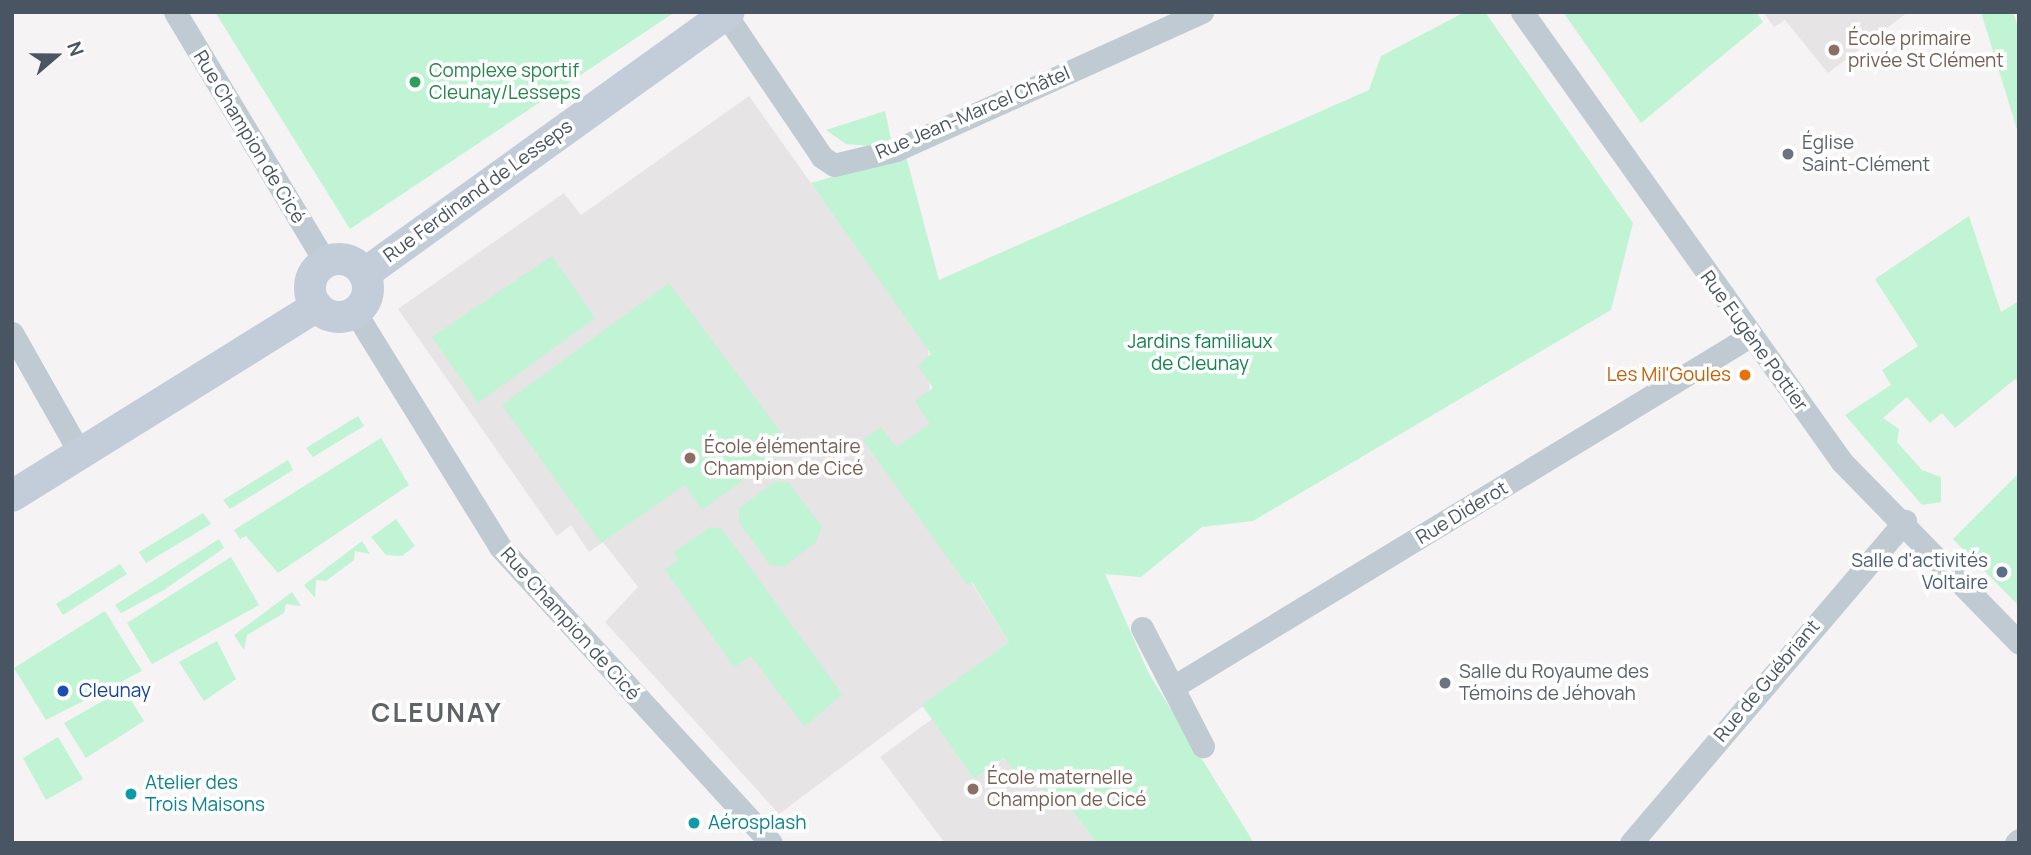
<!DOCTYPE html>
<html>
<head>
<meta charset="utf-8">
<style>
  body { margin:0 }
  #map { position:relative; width:2031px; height:855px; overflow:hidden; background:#f5f3f3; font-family:Manrope,sans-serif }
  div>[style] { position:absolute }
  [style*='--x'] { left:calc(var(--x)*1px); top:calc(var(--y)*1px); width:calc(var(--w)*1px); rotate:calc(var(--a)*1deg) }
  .education>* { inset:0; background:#e6e4e5 }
  .green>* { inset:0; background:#c1f3d5 }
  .minor>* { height:23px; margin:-11.5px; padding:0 11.5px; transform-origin:11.5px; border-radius:11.5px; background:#c0cad3 }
  .secondary>* { height:32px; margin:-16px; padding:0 16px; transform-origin:16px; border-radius:16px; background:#c3cdda }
  .secondary>.ring { margin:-16px; padding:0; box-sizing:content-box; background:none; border:32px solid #c3cdda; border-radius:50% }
  .dots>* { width:19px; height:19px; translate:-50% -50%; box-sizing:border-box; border:4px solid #fff; border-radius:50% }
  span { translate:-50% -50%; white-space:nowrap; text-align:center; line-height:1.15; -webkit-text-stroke:7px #fff; paint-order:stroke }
  .education-label { font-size:19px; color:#785e54 }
  .left { translate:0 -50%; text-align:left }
  .leisure-label { font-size:19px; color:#27864d }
  .street-label { font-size:19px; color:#495562 }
  .worship-label { font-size:19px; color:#5b616d }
  .park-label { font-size:19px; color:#12844e }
  .food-label { font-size:19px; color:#c56008 }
  .right { translate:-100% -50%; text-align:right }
  .service-label { font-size:19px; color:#4e5e75 }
  .transit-label { font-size:19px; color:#164399 }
  .culture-label { font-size:19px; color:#0d838f }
  .district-label { font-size:26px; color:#5e6368; font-weight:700; letter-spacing:2px }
  .frame { position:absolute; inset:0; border:14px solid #495562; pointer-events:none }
  .north { position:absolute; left:21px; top:21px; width:70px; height:70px; -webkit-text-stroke:5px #fff; paint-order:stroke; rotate:70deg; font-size:19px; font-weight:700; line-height:28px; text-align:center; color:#495562 }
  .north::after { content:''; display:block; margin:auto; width:24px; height:32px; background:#495562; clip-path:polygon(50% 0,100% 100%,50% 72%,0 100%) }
</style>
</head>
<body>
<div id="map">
  <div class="education">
    <div style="clip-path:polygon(1763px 12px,1908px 12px,1828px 73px,1785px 20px,1774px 27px)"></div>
    <div style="clip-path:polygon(749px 96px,928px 348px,931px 424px,896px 447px,864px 441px,967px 584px,971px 582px,1009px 642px,779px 814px,605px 622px,638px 587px,603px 542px,589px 552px,571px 525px,557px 536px,398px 309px,564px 193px,581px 215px)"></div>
    <div style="clip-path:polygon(932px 719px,974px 779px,1005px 758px,1028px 769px,1053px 804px,1063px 798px,1096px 843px,945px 843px,880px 757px)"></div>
  </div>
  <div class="green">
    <div style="clip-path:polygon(215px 12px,675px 12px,350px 229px)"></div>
    <div style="clip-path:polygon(1465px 12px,1485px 12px,1633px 223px,1611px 310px,1253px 521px,1202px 527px,1141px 577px,1105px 574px,1149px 674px,1254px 843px,1096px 843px,1063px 798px,1053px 804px,1029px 770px,1019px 776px,1004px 758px,974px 779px,922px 705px,1009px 642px,972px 582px,967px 585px,863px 440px,881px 427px,896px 447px,930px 424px,915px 401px,933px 388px,918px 365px,931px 354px,811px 183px,906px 156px,939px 280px,1369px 90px,1381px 56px)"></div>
    <div style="clip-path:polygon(1563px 12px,1756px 12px,1763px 22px,1641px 123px)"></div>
    <div style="clip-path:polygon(1981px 12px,2013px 12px,2019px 30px,2019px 136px)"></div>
    <div style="clip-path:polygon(885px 111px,891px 139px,870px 146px,846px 144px,826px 130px)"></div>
    <div style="clip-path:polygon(1969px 216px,2001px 312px,2019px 301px,2019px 383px,2015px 379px,1955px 428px,1942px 413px,1930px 423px,1907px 397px,1883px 418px,1899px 429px,1897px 442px,1922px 470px,1941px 477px,1941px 502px,1922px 505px,1845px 415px,1891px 385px,1882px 370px,1918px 346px,1875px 279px)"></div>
    <div style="clip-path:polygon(552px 256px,595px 318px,478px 403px,432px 337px)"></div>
    <div style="clip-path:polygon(669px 283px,791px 446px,702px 510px,685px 485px,601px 543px,502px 405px)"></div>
    <div style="clip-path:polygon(358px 416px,364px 426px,313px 457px,306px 448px)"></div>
    <div style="clip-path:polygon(381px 438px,409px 485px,278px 573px,246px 536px,240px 539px,234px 530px)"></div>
    <div style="clip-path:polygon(288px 460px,293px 470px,230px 509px,223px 500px)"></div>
    <div style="clip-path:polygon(2019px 473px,2019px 606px,1953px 539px)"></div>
    <div style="clip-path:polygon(774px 482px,788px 482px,822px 527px,816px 542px,783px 567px,770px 565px,739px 522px,739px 508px)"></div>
    <div style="clip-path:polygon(203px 513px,211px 524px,146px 563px,139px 552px)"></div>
    <div style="clip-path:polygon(396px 519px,415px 546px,402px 556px,386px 555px,371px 537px)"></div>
    <div style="clip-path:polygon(710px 527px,722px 529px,842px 694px,805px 727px,751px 656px,734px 667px,665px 570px,678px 560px,674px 552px)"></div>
    <div style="clip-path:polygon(219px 539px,224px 548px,164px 590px,121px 613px,115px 605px)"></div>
    <div style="clip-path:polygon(362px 541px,370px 554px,355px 551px,354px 560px,326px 581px,316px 580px,315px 598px,304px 585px)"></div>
    <div style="clip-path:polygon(231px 557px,259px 605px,152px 664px,127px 623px)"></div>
    <div style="clip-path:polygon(120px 564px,127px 574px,63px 615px,56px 604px)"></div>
    <div style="clip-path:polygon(292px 592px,301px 606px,286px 604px,284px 613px,247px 635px,244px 650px,234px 635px)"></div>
    <div style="clip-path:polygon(105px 611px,142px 671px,46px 720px,14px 668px)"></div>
    <div style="clip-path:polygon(217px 641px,236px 679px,204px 701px,179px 662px)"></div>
    <div style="clip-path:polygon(124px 689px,144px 721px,86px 758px,64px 723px)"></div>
    <div style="clip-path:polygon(58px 737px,83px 779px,46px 800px,23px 758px)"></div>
  </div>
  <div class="minor">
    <div style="--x:175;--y:12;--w:292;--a:59"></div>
    <div style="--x:1522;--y:12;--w:552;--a:54.58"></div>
    <div style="--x:1842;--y:462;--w:253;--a:45.6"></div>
    <div style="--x:726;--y:15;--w:171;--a:55.9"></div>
    <div style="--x:822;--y:157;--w:14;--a:34"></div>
    <div style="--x:834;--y:165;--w:64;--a:-13.6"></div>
    <div style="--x:896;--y:150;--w:336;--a:-24.3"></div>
    <div style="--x:355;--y:312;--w:276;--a:58.3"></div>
    <div style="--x:500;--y:547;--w:401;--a:47.5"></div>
    <div style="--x:12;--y:333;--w:140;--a:60.5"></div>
    <div style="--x:1142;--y:628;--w:133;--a:62.7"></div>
    <div style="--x:1173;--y:687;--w:675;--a:-31.31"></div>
    <div style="--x:1631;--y:843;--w:423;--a:-49.6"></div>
    <div style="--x:2016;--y:843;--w:4;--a:-45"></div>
  </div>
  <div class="secondary">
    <div class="ring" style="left:310px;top:259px;width:26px;height:26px"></div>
    <div style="--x:364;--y:274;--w:449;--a:-35.7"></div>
    <div style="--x:12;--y:496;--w:359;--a:-31.9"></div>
  </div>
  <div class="dots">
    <div style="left:1834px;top:50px;background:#8d6e63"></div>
    <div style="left:415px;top:82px;background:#2e9e5b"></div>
    <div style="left:1788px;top:154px;background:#6b7280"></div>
    <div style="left:1745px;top:375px;background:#e8710a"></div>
    <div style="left:690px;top:458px;background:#8d6e63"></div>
    <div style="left:2002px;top:572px;background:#5c6f8a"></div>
    <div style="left:1445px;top:683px;background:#6b7280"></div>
    <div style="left:63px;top:691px;background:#1a4fb4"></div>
    <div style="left:973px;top:789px;background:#8d6e63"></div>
    <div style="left:131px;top:794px;background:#0f9aa8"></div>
    <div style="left:694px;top:823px;background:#0f9aa8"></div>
  </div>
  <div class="education-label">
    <span class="left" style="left:1848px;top:50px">École primaire<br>privée St Clément</span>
    <span class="left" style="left:704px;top:458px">École élémentaire<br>Champion de Cicé</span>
    <span class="left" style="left:987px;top:789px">École maternelle<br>Champion de Cicé</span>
  </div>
  <div class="leisure-label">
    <span class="left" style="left:429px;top:82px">Complexe sportif<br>Cleunay/Lesseps</span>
  </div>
  <div class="street-label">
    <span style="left:973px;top:113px;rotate:-23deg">Rue Jean-Marcel Châtel</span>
    <span style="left:249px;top:137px;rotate:59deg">Rue Champion de Cicé</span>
    <span style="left:478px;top:191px;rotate:-36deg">Rue Ferdinand de Lesseps</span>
    <span style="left:1754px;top:341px;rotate:54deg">Rue Eugène Pottier</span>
    <span style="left:1462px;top:513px;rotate:-31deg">Rue Diderot</span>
    <span style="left:570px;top:624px;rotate:48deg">Rue Champion de Cicé</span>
    <span style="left:1767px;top:681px;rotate:-50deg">Rue de Guébriant</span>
  </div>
  <div class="worship-label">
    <span class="left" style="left:1802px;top:154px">Église<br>Saint-Clément</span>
    <span class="left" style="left:1459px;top:683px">Salle du Royaume des<br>Témoins de Jéhovah</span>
  </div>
  <div class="park-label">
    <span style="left:1200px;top:353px">Jardins familiaux<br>de Cleunay</span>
  </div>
  <div class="food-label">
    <span class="right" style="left:1731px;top:375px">Les Mil'Goules</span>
  </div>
  <div class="service-label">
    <span class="right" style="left:1988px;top:572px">Salle d'activités<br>Voltaire</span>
  </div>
  <div class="transit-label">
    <span class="left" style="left:79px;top:691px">Cleunay</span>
  </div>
  <div class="culture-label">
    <span class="left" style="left:145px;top:794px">Atelier des<br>Trois Maisons</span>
    <span class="left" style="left:708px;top:823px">Aérosplash</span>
  </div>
  <div class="district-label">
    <span style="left:437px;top:713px">CLEUNAY</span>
  </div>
  <div class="frame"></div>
  <div class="north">N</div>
</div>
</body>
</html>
